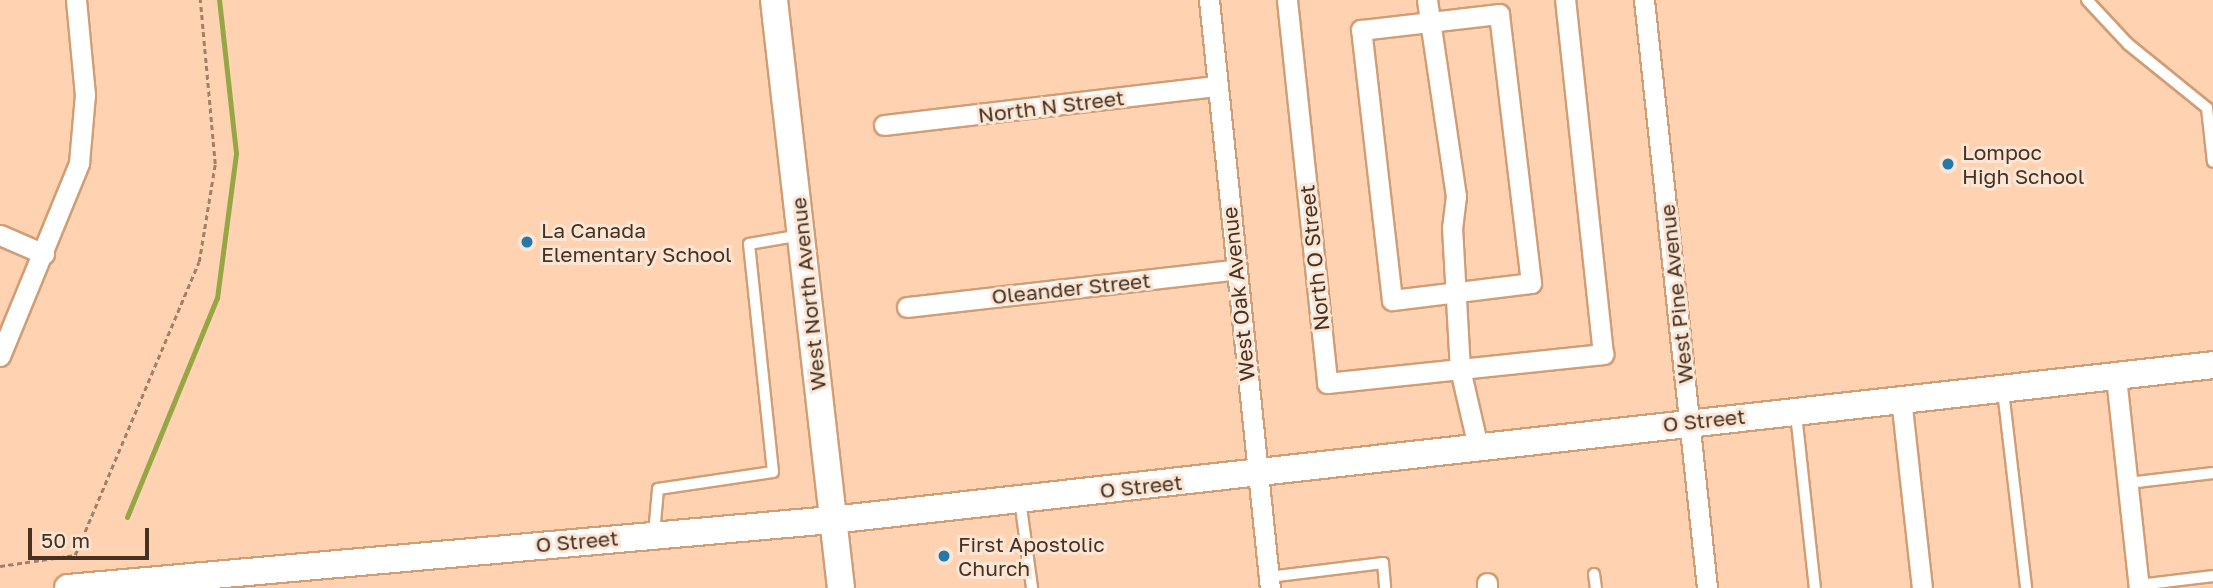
<!DOCTYPE html>
<html>
<head>
<meta charset="utf-8">
<style>
  body { margin:0 }
  #map { position:relative; width:2213px; height:588px; overflow:hidden; background:#ffd2b2; font-family:"Golos Text",sans-serif }
  div>[style] { position:absolute }
  [style*='--x'] { left:calc(var(--x)*1px); top:calc(var(--y)*1px); width:calc(var(--w)*1px); rotate:calc(var(--a)*1deg) }
  .stream>* { height:5px; margin:-2.5px; padding:0 2.5px; transform-origin:2.5px; border-radius:2.5px; background:#96a645 }
  .path>* { height:2.5px; margin-top:-1.25px; transform-origin:0; background:repeating-linear-gradient(90deg,#a18068 0 5px,transparent 0 8.5px) }
  .roads { filter:drop-shadow(2px 0 #d19d75) drop-shadow(-2px 0 #d19d75) drop-shadow(0 2px #d19d75) drop-shadow(0 -2px #d19d75) }
  .lane>* { height:10px; margin:-5px; padding:0 5px; transform-origin:5px; border-radius:5px; background:#fff }
  .street>* { height:19px; margin:-9.5px; padding:0 9.5px; transform-origin:9.5px; border-radius:9.5px; background:#fff }
  .secondary>* { height:26px; margin:-13px; padding:0 13px; transform-origin:13px; border-radius:13px; background:#fff }
  .dots>* { width:19px; height:19px; translate:-50% -50%; box-sizing:border-box; border:4px solid #fbe5d5; border-radius:50% }
  span { translate:-50% -50%; white-space:nowrap; text-align:center; line-height:1.15; -webkit-text-stroke:6px #fbe5d5; paint-order:stroke }
  .street-label { font-size:21px; color:#473221 }
  .poi-label { font-size:21px; color:#473221 }
  .left { translate:0 -50%; text-align:left }
  .scale { position:absolute; left:28px; top:528px; width:121px; height:32px; box-sizing:border-box; border:4px solid #473221; border-top:0; padding-left:9px; font-size:21px; line-height:24px; white-space:nowrap; color:#473221; -webkit-text-stroke:5px #fbe5d5; paint-order:stroke }
</style>
</head>
<body>
<div id="map">
  <div class="stream">
    <div style="--x:127;--y:517;--w:237;--a:-67.7"></div>
    <div style="--x:217;--y:298;--w:146;--a:-82.5"></div>
    <div style="--x:236;--y:153;--w:154;--a:-96.3"></div>
  </div>
  <div class="path">
    <div style="--x:0;--y:566;--w:76;--a:-8.3"></div>
    <div style="--x:75;--y:555;--w:318;--a:-67.1"></div>
    <div style="--x:199;--y:262;--w:99;--a:-80.7"></div>
    <div style="--x:215;--y:164;--w:165;--a:-95.2"></div>
  </div>
  <div class="roads">
    <div class="lane">
      <div style="--x:2087;--y:0;--w:60;--a:47"></div>
      <div style="--x:2128;--y:44;--w:102;--a:39"></div>
      <div style="--x:2207;--y:108;--w:54;--a:83.7"></div>
      <div style="--x:2003;--y:391;--w:198;--a:83.3"></div>
      <div style="--x:1796;--y:414;--w:175;--a:83.8"></div>
      <div style="--x:2128;--y:483;--w:86;--a:-6.7"></div>
      <div style="--x:1020;--y:500;--w:89;--a:82.2"></div>
      <div style="--x:654;--y:534;--w:45;--a:-84.9"></div>
      <div style="--x:658;--y:489;--w:116;--a:-8.4"></div>
      <div style="--x:773;--y:472;--w:229;--a:-96"></div>
      <div style="--x:749;--y:244;--w:53;--a:-9.8"></div>
      <div style="--x:1594;--y:574;--w:14;--a:82"></div>
      <div style="--x:1269;--y:577;--w:115;--a:-7"></div>
      <div style="--x:1383;--y:563;--w:25;--a:85"></div>
      <div style="--x:2139;--y:585;--w:75;--a:-6.9"></div>
    </div>
    <div class="street">
      <div style="--x:1209;--y:0;--w:591;--a:84.08"></div>
      <div style="--x:1287;--y:0;--w:385;--a:84"></div>
      <div style="--x:1327;--y:383;--w:278;--a:-6"></div>
      <div style="--x:1603;--y:354;--w:356;--a:-96.1"></div>
      <div style="--x:1427;--y:0;--w:198;--a:81.6"></div>
      <div style="--x:1456;--y:196;--w:31;--a:97"></div>
      <div style="--x:1452;--y:227;--w:142;--a:86.8"></div>
      <div style="--x:1460;--y:369;--w:80;--a:77"></div>
      <div style="--x:1644;--y:0;--w:591;--a:83.88"></div>
      <div style="--x:1499;--y:14;--w:271;--a:83.2"></div>
      <div style="--x:1531;--y:283;--w:140;--a:173"></div>
      <div style="--x:1392;--y:300;--w:272;--a:-96.5"></div>
      <div style="--x:1361;--y:30;--w:139;--a:-6.6"></div>
      <div style="--x:884;--y:125;--w:335;--a:-6.7"></div>
      <div style="--x:0;--y:235;--w:48;--a:23.4"></div>
      <div style="--x:907;--y:307;--w:329;--a:-6.5"></div>
      <div style="--x:0;--y:356;--w:209;--a:-67.7"></div>
      <div style="--x:79;--y:163;--w:68;--a:-85"></div>
      <div style="--x:85;--y:95;--w:95;--a:-95.4"></div>
      <div style="--x:2116;--y:377;--w:212;--a:83.8"></div>
      <div style="--x:1901;--y:398;--w:191;--a:83.7"></div>
      <div style="--x:1487;--y:583;--w:5;--a:90"></div>
    </div>
    <div class="secondary">
      <div style="--x:774;--y:0;--w:592;--a:83.5"></div>
      <div style="--x:68;--y:588;--w:767;--a:-5.09"></div>
      <div style="--x:832;--y:520;--w:1390;--a:-6.4"></div>
    </div>
  </div>
  <div class="dots">
    <div style="left:1948px;top:164px;background:#237aa9"></div>
    <div style="left:527px;top:242px;background:#237aa9"></div>
    <div style="left:944px;top:556px;background:#237aa9"></div>
  </div>
  <div class="street-label">
    <span style="left:1051px;top:106px;rotate:-7deg">North N Street</span>
    <span style="left:1314px;top:258px;rotate:-96deg">North O Street</span>
    <span style="left:1071px;top:288px;rotate:-6deg">Oleander Street</span>
    <span style="left:808px;top:294px;rotate:-96deg">West North Avenue</span>
    <span style="left:1238px;top:294px;rotate:-96deg">West Oak Avenue</span>
    <span style="left:1676px;top:294px;rotate:-96deg">West Pine Avenue</span>
    <span style="left:1704px;top:420px;rotate:-6deg">O Street</span>
    <span style="left:1141px;top:486px;rotate:-6deg">O Street</span>
    <span style="left:577px;top:541px;rotate:-5deg">O Street</span>
  </div>
  <div class="poi-label">
    <span class="left" style="left:1962px;top:164px">Lompoc<br>High School</span>
    <span class="left" style="left:541px;top:242px">La Canada<br>Elementary School</span>
    <span class="left" style="left:958px;top:556px">First Apostolic<br>Church</span>
  </div>
  <div class="scale">50 m</div>
</div>
</body>
</html>
